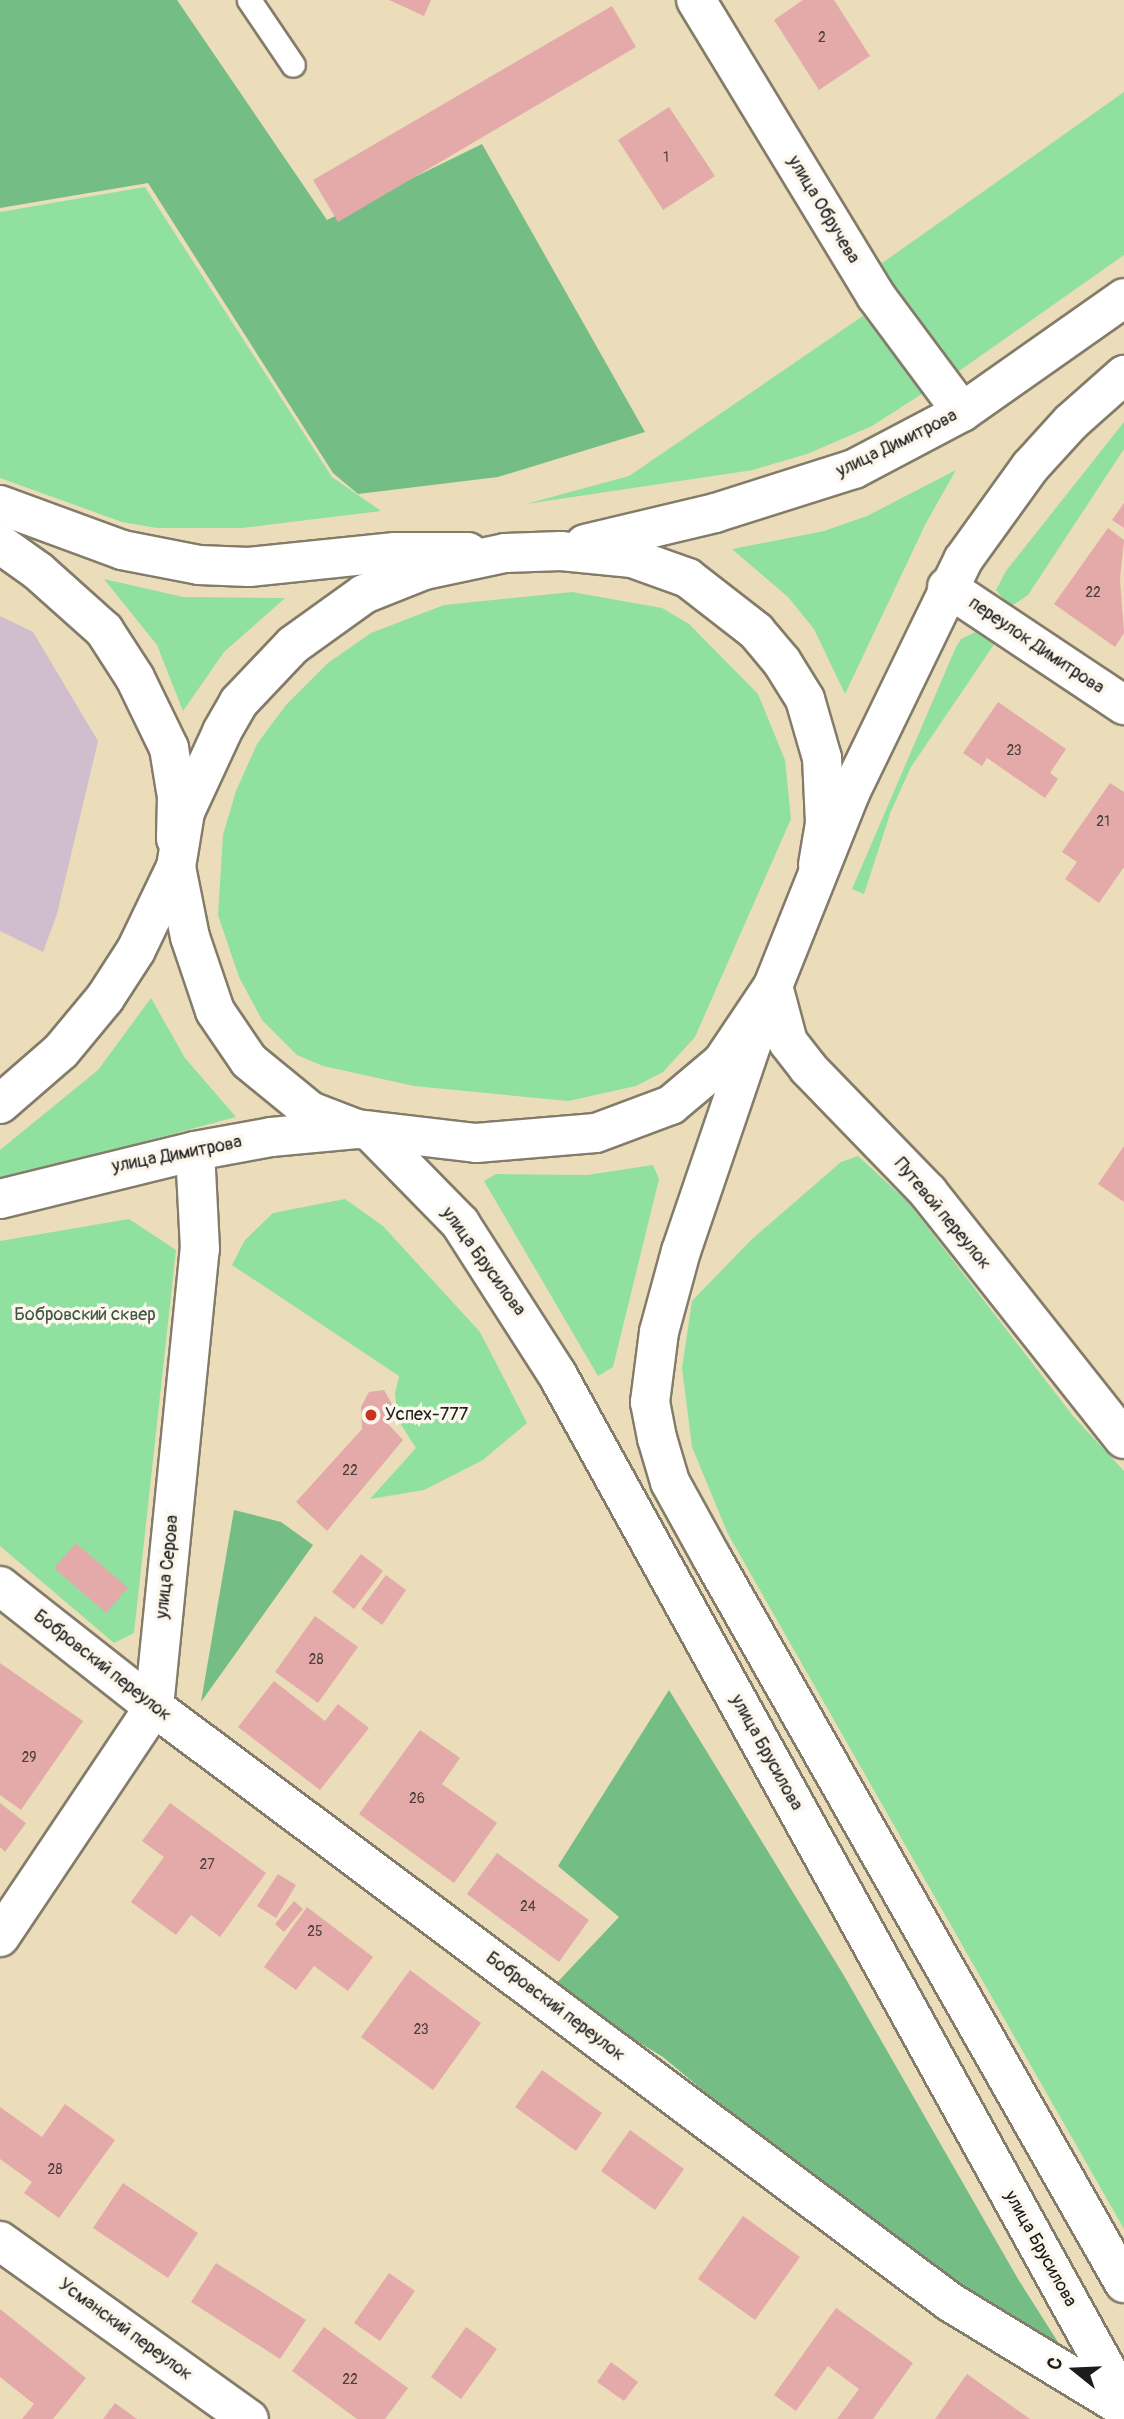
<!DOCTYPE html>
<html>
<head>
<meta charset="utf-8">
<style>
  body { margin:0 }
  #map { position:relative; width:1124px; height:2419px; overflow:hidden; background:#ebddb9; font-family:Pangolin,sans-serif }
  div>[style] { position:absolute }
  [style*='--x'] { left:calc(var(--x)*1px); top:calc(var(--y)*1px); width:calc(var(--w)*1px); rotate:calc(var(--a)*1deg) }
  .industrial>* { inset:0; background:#d0bdcd }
  .green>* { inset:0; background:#90e0a0 }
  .forest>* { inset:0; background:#74be86 }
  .building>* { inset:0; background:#e4aaa9 }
  .roads { filter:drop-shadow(2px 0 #847c6a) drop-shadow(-2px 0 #847c6a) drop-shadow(0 2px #847c6a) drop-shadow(0 -2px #847c6a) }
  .service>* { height:23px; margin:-11.5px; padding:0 11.5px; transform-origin:11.5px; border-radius:11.5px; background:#fff }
  .minor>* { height:38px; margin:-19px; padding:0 19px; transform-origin:19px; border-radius:19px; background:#fff }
  .tertiary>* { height:38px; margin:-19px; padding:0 19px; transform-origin:19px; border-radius:19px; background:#fff }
  .secondary>* { height:38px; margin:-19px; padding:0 19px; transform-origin:19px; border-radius:19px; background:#fff }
  .primary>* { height:38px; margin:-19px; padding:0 19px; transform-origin:19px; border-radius:19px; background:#fff }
  .dots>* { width:19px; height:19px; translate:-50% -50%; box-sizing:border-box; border:4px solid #fbf7ec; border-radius:50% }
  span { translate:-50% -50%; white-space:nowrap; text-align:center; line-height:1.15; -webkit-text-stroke:7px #fbf7ec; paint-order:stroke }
  .number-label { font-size:14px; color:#4e403f }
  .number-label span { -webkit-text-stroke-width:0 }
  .street-label { font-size:18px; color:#1c1c1c }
  .park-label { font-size:18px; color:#3f5744 }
  .poi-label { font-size:18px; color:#1c1c1c }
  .left { translate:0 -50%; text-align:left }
  .north { position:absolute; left:1040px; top:2335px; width:70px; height:70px; -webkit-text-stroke:5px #fbf7ec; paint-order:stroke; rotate:288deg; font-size:19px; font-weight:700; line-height:28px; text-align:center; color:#1c1c1c }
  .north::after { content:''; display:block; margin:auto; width:24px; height:32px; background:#1c1c1c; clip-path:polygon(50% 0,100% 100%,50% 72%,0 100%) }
</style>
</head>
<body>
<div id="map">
  <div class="industrial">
    <div style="clip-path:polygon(0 616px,33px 632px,98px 741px,57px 914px,43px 952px,0 931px)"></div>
  </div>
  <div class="green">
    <div style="clip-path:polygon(1124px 92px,1124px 255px,952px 376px,878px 266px)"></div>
    <div style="clip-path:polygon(145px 187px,332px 477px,381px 511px,241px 528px,157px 528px,122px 522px,0 478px,0 212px)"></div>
    <div style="clip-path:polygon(876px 307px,931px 388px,872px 426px,807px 454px,753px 470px,526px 504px,629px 476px)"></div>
    <div style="clip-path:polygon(1124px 422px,1124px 449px,1028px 595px,1010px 607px,996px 590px,1006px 571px)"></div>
    <div style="clip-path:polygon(956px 470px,926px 523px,845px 694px,814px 629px,788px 597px,732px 549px,824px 531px,867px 516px)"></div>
    <div style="clip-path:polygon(104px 579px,183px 597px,285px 598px,224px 652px,183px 711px,157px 645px)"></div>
    <div style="clip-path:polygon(572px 592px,662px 608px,689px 624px,758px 694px,785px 760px,791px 819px,695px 1037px,663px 1072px,636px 1086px,568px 1101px,414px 1086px,323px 1066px,297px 1055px,262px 1020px,239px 977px,218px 915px,223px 835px,236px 791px,257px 744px,286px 705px,328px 663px,371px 633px,444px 605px)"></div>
    <div style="clip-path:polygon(982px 629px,999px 637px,911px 767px,891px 811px,864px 894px,852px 889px,956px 647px,961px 639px)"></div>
    <div style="clip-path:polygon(151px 998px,185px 1058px,236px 1117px,0 1180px,0 1150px,98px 1070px)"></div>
    <div style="clip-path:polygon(858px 1156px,908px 1202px,1073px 1416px,1124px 1471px,1124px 2229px,728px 1534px,692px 1447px,682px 1368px,692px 1301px,751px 1240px,841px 1162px)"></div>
    <div style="clip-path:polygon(653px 1165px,659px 1179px,613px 1367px,598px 1376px,484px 1181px,496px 1174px,587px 1175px)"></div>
    <div style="clip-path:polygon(345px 1199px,383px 1226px,480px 1332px,527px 1423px,483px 1460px,424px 1490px,370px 1499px,416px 1448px,398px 1420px,395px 1394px,399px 1376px,232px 1265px,245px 1240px,273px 1213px)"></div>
    <div style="clip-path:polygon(129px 1219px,176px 1250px,134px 1633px,114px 1643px,0 1546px,0 1241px)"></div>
  </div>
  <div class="forest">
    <div style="clip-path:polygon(0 0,177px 0,327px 220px,482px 144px,645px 432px,498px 477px,358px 494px,333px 473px,148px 183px,0 208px)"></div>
    <div style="clip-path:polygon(234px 1510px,281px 1522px,313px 1545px,201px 1702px)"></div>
    <div style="clip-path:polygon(669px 1690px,843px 1974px,1018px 2279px,1068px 2358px,1047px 2377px,663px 2057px,551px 1989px,619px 1917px,558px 1866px)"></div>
  </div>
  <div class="building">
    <div style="clip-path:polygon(389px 0,431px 0,424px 16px)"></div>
    <div style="clip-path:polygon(803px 0,834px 0,870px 56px,819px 90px,774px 20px)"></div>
    <div style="clip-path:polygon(612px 6px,636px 47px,338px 222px,313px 180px)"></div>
    <div style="clip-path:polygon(669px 107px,715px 176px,663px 210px,618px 140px)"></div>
    <div style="clip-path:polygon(1124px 503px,1124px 528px,1112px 520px)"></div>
    <div style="clip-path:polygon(1108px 528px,1124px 540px,1120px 579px,1124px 633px,1115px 647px,1054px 604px)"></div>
    <div style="clip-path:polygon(998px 702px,1066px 749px,1050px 773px,1058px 779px,1045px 798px,987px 758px,982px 766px,963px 753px)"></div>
    <div style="clip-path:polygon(1110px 783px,1124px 792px,1124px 867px,1099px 903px,1065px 879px,1077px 862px,1062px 852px)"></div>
    <div style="clip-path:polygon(1124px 1146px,1124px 1202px,1098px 1184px)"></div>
    <div style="clip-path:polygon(384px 1390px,392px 1404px,387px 1423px,403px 1440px,327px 1531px,296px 1502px,362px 1429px,361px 1407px,369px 1392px)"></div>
    <div style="clip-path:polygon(76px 1543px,128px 1588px,106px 1613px,54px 1568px)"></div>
    <div style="clip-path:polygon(361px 1554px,383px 1571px,354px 1609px,332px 1592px)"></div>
    <div style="clip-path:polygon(386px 1575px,406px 1590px,382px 1625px,361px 1609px)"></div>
    <div style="clip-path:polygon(315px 1616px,358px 1647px,318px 1703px,275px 1672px)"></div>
    <div style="clip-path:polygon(0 1663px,83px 1721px,21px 1810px,0 1795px)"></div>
    <div style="clip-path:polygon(274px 1681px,325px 1721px,338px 1704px,369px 1728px,320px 1790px,238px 1727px)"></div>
    <div style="clip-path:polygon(420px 1730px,460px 1758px,442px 1784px,497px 1823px,454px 1883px,359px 1814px)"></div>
    <div style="clip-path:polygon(0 1803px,26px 1823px,5px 1852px,0 1847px)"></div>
    <div style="clip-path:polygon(170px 1803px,266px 1873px,220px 1937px,191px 1915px,176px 1935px,131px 1902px,164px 1857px,142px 1841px)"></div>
    <div style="clip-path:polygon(497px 1853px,589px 1920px,559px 1962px,467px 1894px)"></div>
    <div style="clip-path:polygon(278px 1874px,296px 1885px,276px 1918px,257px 1906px)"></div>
    <div style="clip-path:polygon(294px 1901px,303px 1909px,284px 1932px,275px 1924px)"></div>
    <div style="clip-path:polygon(307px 1907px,373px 1957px,348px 1991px,314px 1966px,296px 1990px,264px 1967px)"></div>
    <div style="clip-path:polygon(410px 1970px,481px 2023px,433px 2090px,361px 2037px)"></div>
    <div style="clip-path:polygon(542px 2070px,602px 2113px,576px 2151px,515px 2107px)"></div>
    <div style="clip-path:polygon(65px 2104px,115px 2140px,59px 2218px,24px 2193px,32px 2182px,0 2159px,0 2107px,42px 2137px)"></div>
    <div style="clip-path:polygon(630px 2130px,684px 2169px,655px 2210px,601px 2171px)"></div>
    <div style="clip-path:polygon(123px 2183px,198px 2233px,168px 2278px,93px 2228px)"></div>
    <div style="clip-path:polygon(743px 2216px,800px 2257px,755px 2320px,698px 2279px)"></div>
    <div style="clip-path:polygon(216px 2263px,306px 2320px,280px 2359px,191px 2302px)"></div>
    <div style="clip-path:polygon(389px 2273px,415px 2291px,380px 2341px,354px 2323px)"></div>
    <div style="clip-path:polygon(836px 2308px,913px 2363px,873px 2419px,837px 2419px,859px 2389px,828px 2366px,796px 2411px,774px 2395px)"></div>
    <div style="clip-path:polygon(0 2309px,86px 2378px,53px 2419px,22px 2419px,34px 2404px,0 2377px)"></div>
    <div style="clip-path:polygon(324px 2327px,408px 2388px,385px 2419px,357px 2419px,292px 2371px)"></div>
    <div style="clip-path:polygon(466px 2327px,497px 2349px,461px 2399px,431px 2377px)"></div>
    <div style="clip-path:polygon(611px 2362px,638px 2382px,624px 2401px,597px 2382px)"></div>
    <div style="clip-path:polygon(967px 2374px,1030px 2419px,935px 2419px)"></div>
    <div style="clip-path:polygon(115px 2403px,137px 2419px,103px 2419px)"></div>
  </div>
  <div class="roads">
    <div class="service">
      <div style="--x:249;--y:0;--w:78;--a:55.9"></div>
    </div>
    <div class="minor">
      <div style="--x:696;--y:0;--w:346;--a:58.7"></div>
      <div style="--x:876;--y:296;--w:144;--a:53.4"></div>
      <div style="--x:947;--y:587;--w:213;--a:33.7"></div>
      <div style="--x:773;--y:986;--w:58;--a:75"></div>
      <div style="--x:788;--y:1042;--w:33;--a:52"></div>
      <div style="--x:808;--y:1068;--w:173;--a:45.9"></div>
      <div style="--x:928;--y:1192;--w:315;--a:51.6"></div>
      <div style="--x:0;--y:1586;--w:196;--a:38.2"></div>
      <div style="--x:154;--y:1707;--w:994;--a:36.78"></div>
      <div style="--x:950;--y:2302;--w:204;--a:31.3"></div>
      <div style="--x:0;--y:1937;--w:277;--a:-56.2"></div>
      <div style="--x:154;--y:1707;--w:460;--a:-84.3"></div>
      <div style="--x:200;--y:1249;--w:98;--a:-92.9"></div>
      <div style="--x:0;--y:2241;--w:306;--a:35.6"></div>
    </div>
    <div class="tertiary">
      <div style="--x:0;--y:505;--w:130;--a:20.2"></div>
      <div style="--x:122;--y:550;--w:78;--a:11"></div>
      <div style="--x:199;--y:565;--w:50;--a:2.3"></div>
      <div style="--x:249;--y:567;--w:147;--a:-5.9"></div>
      <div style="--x:395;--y:552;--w:73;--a:0"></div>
      <div style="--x:0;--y:544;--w:47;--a:35.4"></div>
      <div style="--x:38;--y:571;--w:89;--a:41.8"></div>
      <div style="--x:104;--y:630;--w:57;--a:57.1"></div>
      <div style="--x:135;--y:678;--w:78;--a:64.1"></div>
      <div style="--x:169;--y:748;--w:50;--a:80.7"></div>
      <div style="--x:177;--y:797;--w:42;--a:91.4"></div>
    </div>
    <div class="secondary">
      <div style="--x:0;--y:1104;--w:81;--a:-41"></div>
      <div style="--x:61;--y:1051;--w:69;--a:-50.3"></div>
      <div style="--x:105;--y:998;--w:57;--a:-57.1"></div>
      <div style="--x:136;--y:950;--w:92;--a:-64.3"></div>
      <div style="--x:0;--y:1199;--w:201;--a:-13.8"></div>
      <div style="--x:195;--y:1151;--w:77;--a:-10.4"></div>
      <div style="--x:271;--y:1137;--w:86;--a:-5.3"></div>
    </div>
    <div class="primary">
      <div style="--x:585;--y:544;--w:134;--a:-13.4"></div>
      <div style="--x:715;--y:513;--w:146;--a:-17.6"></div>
      <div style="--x:854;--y:469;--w:122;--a:-27.8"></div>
      <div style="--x:962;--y:412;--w:198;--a:-35.1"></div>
      <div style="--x:818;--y:865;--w:43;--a:-80.5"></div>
      <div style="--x:825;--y:823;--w:65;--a:-92.6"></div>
      <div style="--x:822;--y:758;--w:61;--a:-106.1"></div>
      <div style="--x:805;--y:699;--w:44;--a:-121.9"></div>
      <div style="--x:782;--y:662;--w:40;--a:-130"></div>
      <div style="--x:756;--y:631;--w:86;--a:-142.1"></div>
      <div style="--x:688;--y:578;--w:59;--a:-160.3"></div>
      <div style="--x:632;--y:558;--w:71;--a:-174.4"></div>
      <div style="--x:561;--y:551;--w:56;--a:178"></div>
      <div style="--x:505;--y:553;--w:83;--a:168.1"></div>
      <div style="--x:424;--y:570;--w:65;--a:158.2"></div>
      <div style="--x:364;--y:594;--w:87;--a:144.3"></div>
      <div style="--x:293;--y:645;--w:79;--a:133.5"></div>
      <div style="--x:239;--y:702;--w:34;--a:120"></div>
      <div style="--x:222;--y:732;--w:88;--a:114.8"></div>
      <div style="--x:185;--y:812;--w:56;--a:99.3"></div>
      <div style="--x:176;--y:867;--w:71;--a:78.7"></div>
      <div style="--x:190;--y:937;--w:78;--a:71.3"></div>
      <div style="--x:215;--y:1011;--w:60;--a:55.8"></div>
      <div style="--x:249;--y:1061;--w:79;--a:39.3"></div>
      <div style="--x:310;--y:1111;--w:50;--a:21"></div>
      <div style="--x:357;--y:1129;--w:120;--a:6.7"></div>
      <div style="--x:476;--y:1143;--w:120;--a:-4.8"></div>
      <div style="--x:596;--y:1133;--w:80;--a:-20.5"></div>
      <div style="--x:671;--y:1105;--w:67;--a:-40.1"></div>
      <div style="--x:722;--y:1062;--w:92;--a:-56.1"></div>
      <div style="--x:773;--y:986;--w:208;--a:-68.2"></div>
      <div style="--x:850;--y:793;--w:259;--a:-64.1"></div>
      <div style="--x:963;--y:560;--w:115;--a:-54.2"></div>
      <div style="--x:1030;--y:467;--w:61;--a:-47.7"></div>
      <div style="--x:1071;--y:422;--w:71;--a:-41.6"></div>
      <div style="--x:754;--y:1037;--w:226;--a:108.8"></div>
      <div style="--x:681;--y:1251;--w:84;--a:105.2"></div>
      <div style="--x:659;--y:1332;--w:71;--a:97.3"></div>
      <div style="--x:650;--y:1402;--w:37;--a:79"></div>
      <div style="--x:657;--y:1438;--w:46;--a:73.5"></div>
      <div style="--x:670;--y:1482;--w:87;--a:61.1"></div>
      <div style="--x:712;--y:1558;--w:834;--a:60.39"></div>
      <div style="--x:370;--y:1131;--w:129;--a:45.6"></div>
      <div style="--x:460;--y:1223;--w:179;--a:57.3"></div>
      <div style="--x:557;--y:1374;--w:1173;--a:61.1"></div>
    </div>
  </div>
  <div class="dots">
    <div style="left:371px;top:1415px;background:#c8321e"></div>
  </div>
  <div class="number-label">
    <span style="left:822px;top:38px">2</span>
    <span style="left:666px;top:158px">1</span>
    <span style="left:1093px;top:593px">22</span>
    <span style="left:1014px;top:751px">23</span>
    <span style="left:1103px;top:822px">21</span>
    <span style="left:350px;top:1471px">22</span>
    <span style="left:316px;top:1660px">28</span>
    <span style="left:29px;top:1758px">29</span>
    <span style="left:417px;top:1799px">26</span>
    <span style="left:207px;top:1865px">27</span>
    <span style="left:528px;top:1907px">24</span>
    <span style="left:315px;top:1932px">25</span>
    <span style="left:421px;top:2030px">23</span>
    <span style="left:55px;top:2170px">28</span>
    <span style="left:350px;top:2380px">22</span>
  </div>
  <div class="street-label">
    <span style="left:823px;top:210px;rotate:59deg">улица Обручева</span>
    <span style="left:897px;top:444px;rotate:-26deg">улица Димитрова</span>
    <span style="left:1036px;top:646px;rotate:34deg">переулок Димитрова</span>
    <span style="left:177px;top:1155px;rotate:-11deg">улица Димитрова</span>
    <span style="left:942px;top:1214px;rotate:50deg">Путевой переулок</span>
    <span style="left:483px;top:1262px;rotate:54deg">улица Брусилова</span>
    <span style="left:168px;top:1567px;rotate:-84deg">улица Серова</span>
    <span style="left:102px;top:1666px;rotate:38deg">Бобровский переулок</span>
    <span style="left:766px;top:1753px;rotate:61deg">улица Брусилова</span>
    <span style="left:555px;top:2007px;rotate:37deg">Бобровский переулок</span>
    <span style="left:1040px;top:2249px;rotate:61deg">улица Брусилова</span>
    <span style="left:125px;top:2330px;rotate:36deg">Усманский переулок</span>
  </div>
  <div class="park-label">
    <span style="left:85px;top:1315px">Бобровский сквер</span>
  </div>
  <div class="poi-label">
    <span class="left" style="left:385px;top:1415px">Успех-777</span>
  </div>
  <div class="north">С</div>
</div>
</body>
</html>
